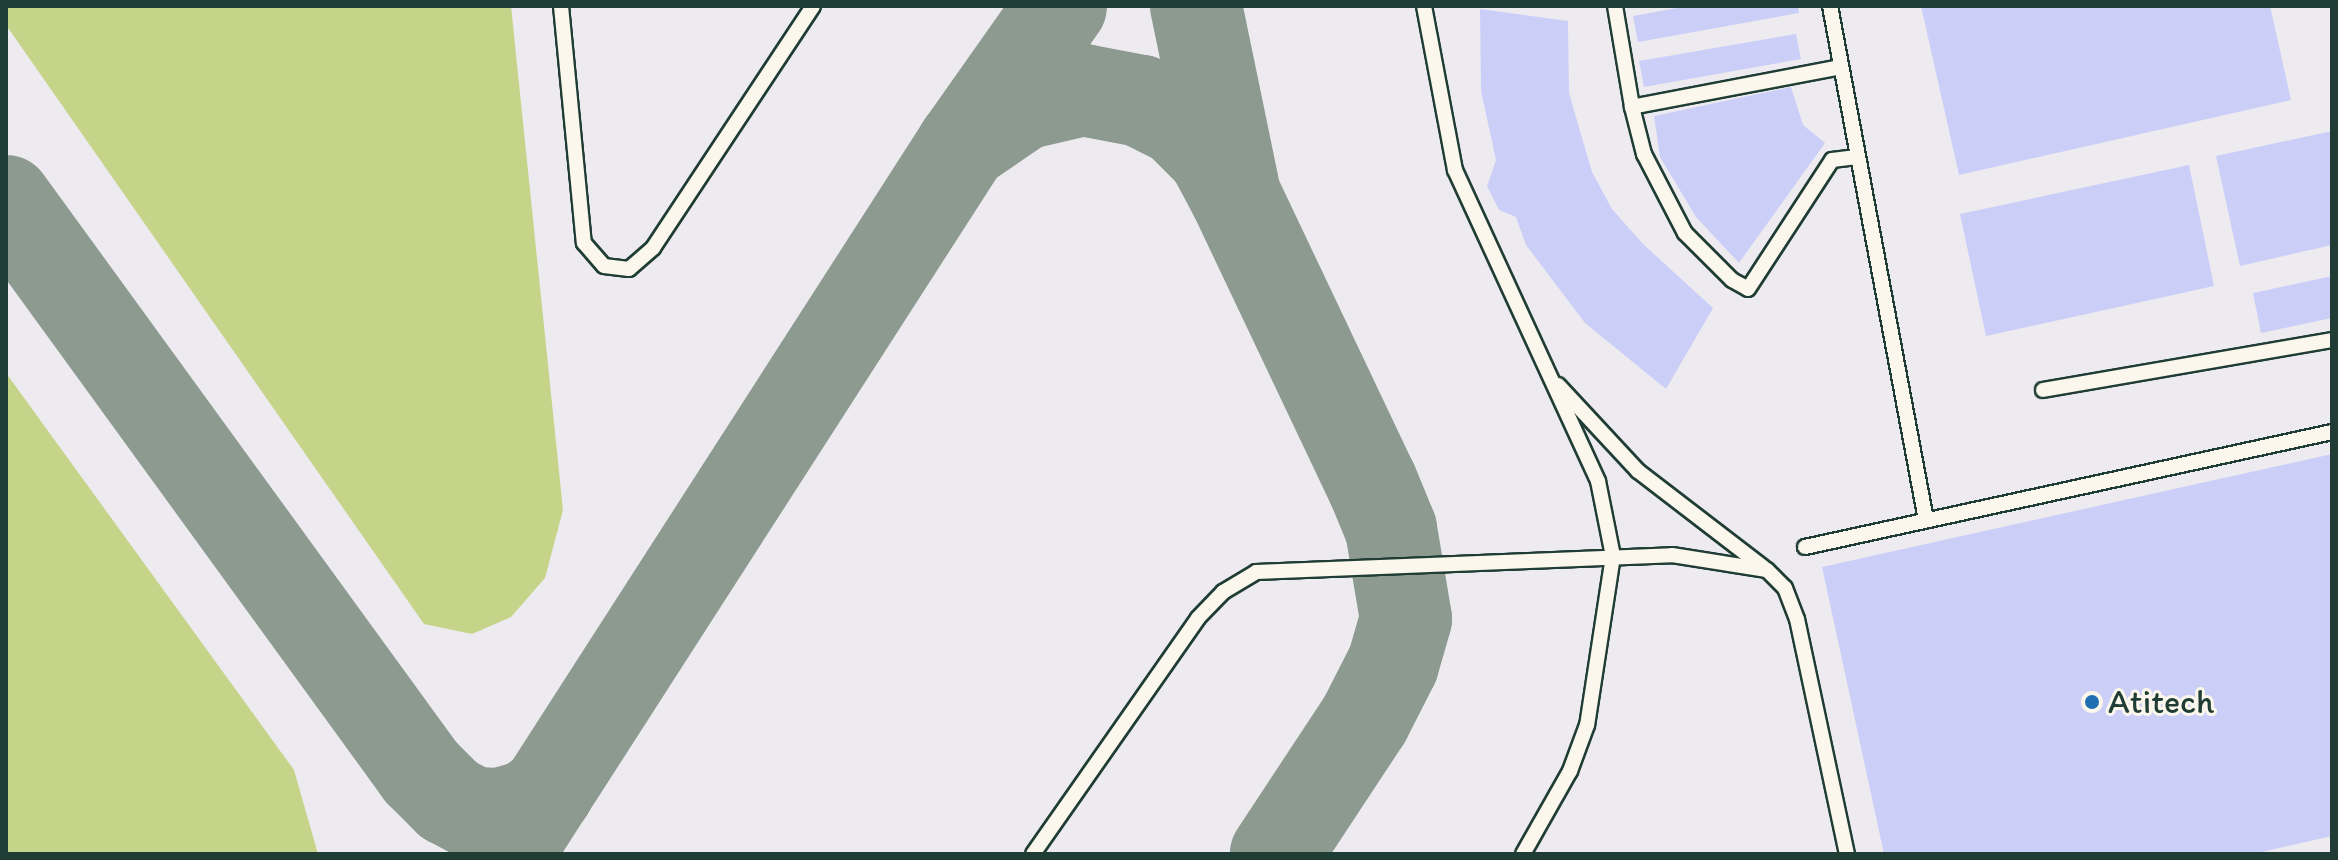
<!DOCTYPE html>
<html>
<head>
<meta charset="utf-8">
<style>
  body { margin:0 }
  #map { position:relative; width:2338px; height:860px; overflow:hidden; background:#fbf7ec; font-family:Itim,sans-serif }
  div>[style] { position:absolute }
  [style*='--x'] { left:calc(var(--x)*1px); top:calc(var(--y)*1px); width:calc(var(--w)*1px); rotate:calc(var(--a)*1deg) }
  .built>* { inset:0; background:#edebf0 }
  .green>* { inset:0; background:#c5d489 }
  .taxiway>* { height:92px; margin:-46px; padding:0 46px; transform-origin:46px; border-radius:46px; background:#8d9a90 }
  .building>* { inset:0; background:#cbcff8 }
  .roads { filter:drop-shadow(2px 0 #1f3d34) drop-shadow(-2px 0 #1f3d34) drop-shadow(0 2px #1f3d34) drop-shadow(0 -2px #1f3d34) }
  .service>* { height:14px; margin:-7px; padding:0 7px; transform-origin:7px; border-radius:7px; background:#fbf7ec }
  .dots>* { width:22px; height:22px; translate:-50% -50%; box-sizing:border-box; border:4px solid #fbf7ec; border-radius:50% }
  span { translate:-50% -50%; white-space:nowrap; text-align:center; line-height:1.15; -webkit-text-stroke:6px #fbf7ec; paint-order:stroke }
  .poi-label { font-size:34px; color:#1f3d34 }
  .left { translate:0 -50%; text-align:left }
  .frame { position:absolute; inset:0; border:8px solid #1f3d34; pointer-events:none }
</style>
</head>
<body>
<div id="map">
  <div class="built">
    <div style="clip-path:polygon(6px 6px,2332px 6px,2332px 854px,6px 854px)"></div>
  </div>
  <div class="green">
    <div style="clip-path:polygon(6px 6px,511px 6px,563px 510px,545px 578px,511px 617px,472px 634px,424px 624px,6px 25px)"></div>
    <div style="clip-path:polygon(6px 373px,294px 770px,318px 854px,6px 854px)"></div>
  </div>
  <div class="taxiway">
    <div style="--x:1196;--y:6;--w:182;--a:78.3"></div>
    <div style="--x:963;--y:145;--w:73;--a:-34.3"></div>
    <div style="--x:1023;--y:104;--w:62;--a:-13.1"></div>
    <div style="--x:1083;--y:90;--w:59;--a:10.7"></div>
    <div style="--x:1141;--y:101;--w:42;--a:26.6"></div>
    <div style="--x:1179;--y:120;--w:48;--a:45"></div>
    <div style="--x:1213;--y:154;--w:47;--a:61.8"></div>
    <div style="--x:1235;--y:195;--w:319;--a:64.6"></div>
    <div style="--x:1372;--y:483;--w:50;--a:67.6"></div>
    <div style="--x:1391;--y:529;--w:91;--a:80.5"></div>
    <div style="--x:1406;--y:619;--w:47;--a:106.1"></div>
    <div style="--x:1393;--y:664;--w:62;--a:117"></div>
    <div style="--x:1365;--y:719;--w:162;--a:123.4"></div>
    <div style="--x:6;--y:201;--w:706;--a:53.99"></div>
    <div style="--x:421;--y:772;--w:40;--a:45"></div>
    <div style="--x:449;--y:800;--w:27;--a:28"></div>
    <div style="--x:473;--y:813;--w:27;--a:2"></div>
    <div style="--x:500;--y:814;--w:29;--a:-16"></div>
    <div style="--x:528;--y:806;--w:25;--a:-37"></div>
    <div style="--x:507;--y:854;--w:843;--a:-57.25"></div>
    <div style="--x:963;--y:145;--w:170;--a:-54.8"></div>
  </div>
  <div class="building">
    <div style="clip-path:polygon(1688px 6px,1798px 6px,1799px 13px,1638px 42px,1633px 16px)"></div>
    <div style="clip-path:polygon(1921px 6px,2270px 6px,2291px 100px,1959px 175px)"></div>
    <div style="clip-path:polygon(1480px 9px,1568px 21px,1569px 93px,1592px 172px,1612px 209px,1643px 244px,1713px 308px,1666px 389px,1585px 323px,1526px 245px,1516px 217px,1499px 210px,1487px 186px,1496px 160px,1481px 91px)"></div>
    <div style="clip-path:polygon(1796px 34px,1801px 59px,1644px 87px,1639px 61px)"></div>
    <div style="clip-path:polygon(1791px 87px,1803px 125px,1825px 143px,1739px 263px,1696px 217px,1660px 157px,1654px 116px)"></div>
    <div style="clip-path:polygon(2332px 131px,2332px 245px,2240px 266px,2216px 156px)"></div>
    <div style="clip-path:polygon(2189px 165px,2214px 286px,1986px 336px,1960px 214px)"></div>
    <div style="clip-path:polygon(2332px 276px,2332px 318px,2261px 333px,2253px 293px)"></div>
    <div style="clip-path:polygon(2332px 454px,2332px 836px,2253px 854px,1884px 854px,1822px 567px)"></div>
  </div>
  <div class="roads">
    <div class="service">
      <div style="--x:561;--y:6;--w:238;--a:84.5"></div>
      <div style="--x:584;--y:243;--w:30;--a:49"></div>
      <div style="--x:604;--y:266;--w:25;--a:7"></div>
      <div style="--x:629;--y:269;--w:32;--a:-41"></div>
      <div style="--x:653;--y:248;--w:290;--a:-56.5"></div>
      <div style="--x:1424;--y:6;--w:167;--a:79.3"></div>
      <div style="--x:1455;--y:170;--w:342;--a:65.3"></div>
      <div style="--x:1598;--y:481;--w:76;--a:78.7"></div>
      <div style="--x:1613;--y:556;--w:171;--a:98.7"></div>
      <div style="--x:1587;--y:725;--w:49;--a:110.3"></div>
      <div style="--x:1570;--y:771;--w:95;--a:119.5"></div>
      <div style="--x:1615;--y:6;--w:102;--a:80.4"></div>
      <div style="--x:1830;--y:6;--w:523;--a:79.42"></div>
      <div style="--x:1841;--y:67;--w:213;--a:169.2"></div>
      <div style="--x:1632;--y:107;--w:49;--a:75.7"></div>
      <div style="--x:1644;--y:154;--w:89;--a:62.6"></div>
      <div style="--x:1685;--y:233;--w:66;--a:45"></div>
      <div style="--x:1732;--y:280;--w:18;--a:29"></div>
      <div style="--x:1748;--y:289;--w:154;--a:-56.9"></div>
      <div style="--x:1832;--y:160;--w:25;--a:-7"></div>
      <div style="--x:1558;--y:385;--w:117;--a:47.1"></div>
      <div style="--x:1638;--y:471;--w:158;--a:37.5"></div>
      <div style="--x:2043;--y:390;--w:293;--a:-9.8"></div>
      <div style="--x:1805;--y:547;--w:539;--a:-12.31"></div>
      <div style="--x:1033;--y:854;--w:288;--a:-55"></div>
      <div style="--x:1198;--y:618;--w:36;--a:-46"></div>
      <div style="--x:1223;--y:592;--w:39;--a:-31"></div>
      <div style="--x:1256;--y:572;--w:416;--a:-2.3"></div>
      <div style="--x:1672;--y:555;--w:96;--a:9"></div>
      <div style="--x:1767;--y:570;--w:25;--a:45"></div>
      <div style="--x:1785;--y:588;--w:33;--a:69"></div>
      <div style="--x:1797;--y:619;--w:240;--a:78"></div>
    </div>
  </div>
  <div class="dots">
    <div style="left:2092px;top:702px;background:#1f6fb2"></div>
  </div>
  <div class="poi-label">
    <span class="left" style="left:2108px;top:702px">Atitech</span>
  </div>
  <div class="frame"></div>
</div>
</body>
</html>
